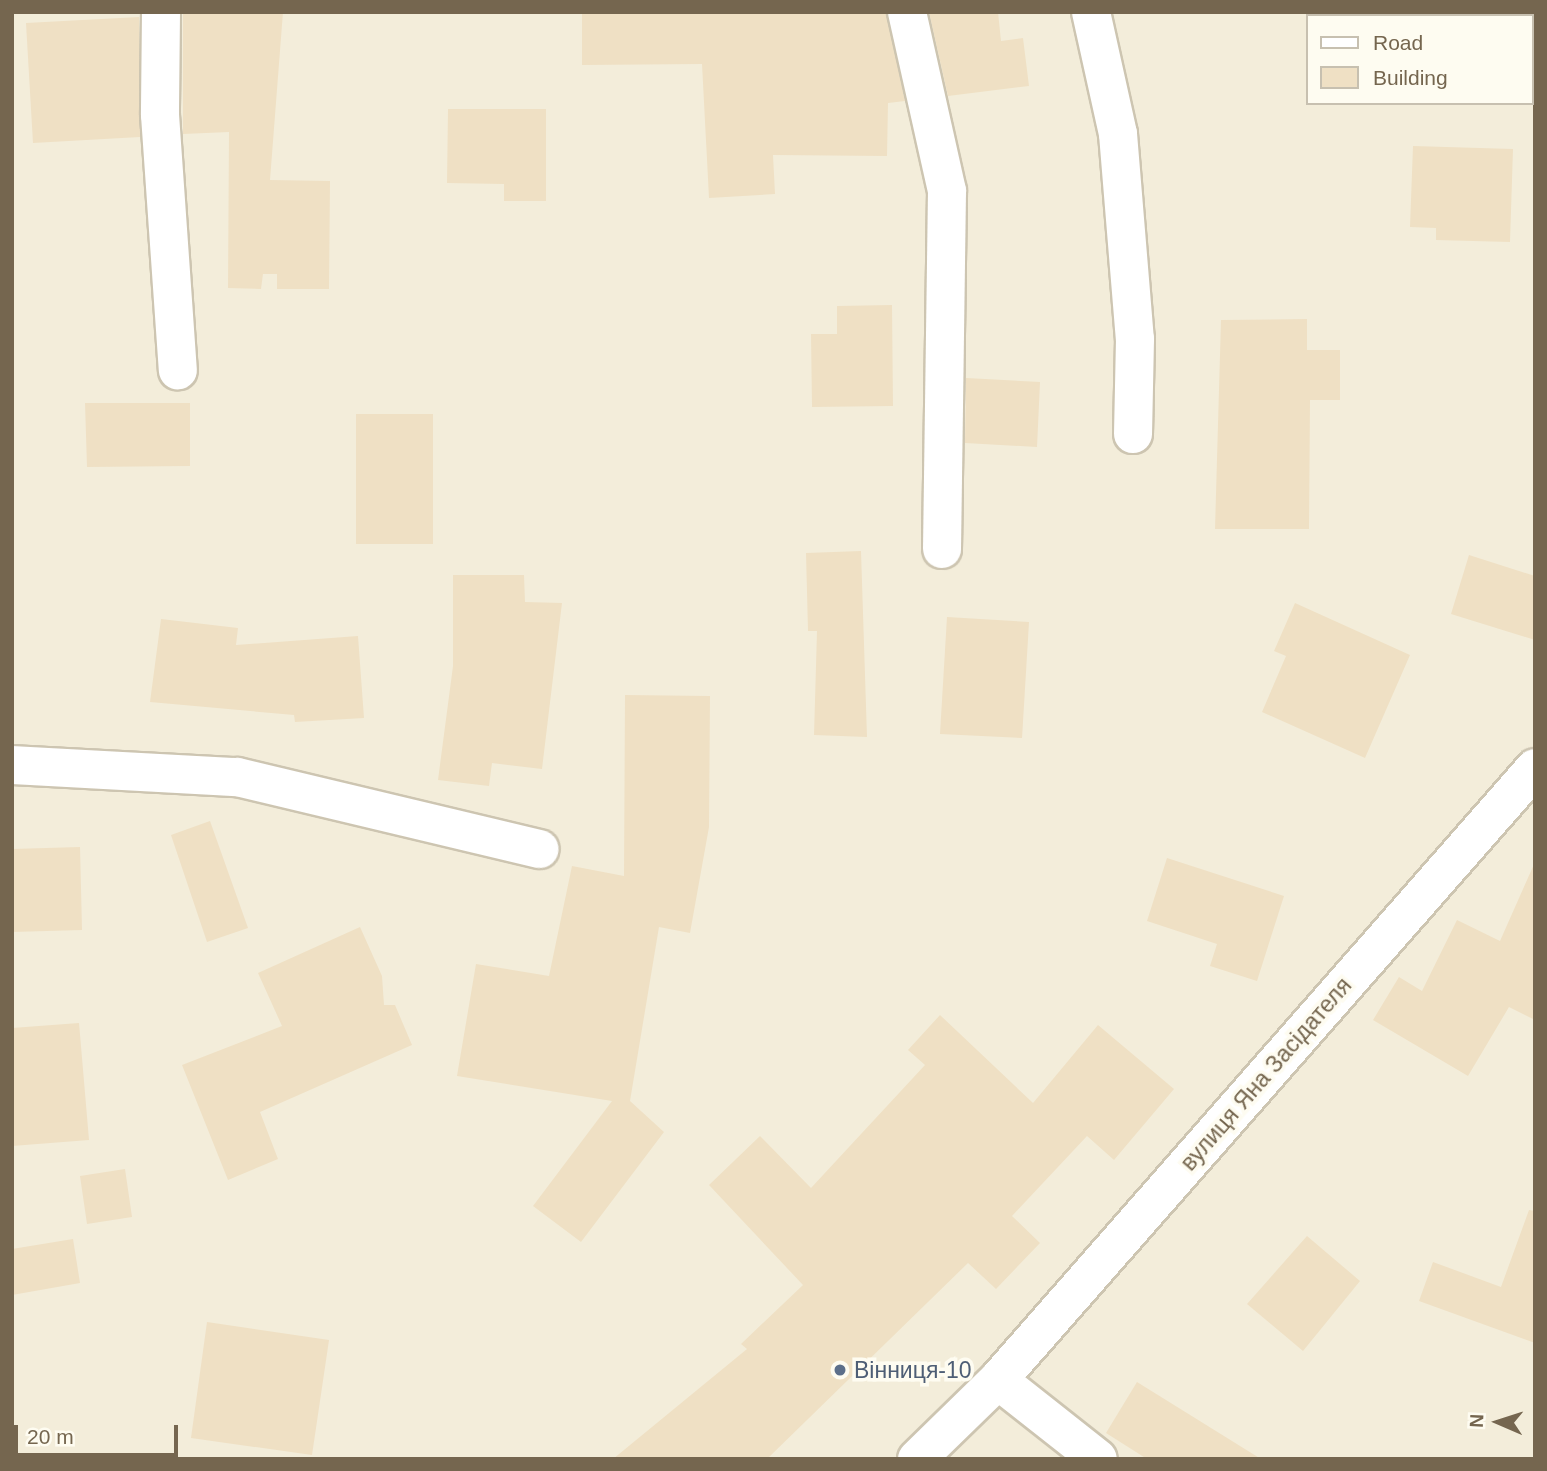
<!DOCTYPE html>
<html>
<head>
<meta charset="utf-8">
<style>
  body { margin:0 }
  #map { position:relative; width:1547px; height:1471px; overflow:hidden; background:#fbf9eb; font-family:Helvetica,sans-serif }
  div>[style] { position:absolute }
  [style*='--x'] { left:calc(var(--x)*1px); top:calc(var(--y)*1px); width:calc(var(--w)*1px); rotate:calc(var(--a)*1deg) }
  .residential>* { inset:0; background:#f3edda }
  .building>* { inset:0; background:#efe0c4 }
  .roads { filter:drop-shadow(2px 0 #cdc5b1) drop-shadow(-2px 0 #cdc5b1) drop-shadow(0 2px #cdc5b1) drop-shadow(0 -2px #cdc5b1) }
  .minor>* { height:38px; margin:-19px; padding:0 19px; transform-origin:19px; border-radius:19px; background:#fff }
  .dots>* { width:19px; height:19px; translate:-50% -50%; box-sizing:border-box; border:4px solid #fefcf1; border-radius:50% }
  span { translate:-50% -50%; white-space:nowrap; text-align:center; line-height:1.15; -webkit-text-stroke:7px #fefcf1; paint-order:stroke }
  .street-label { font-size:23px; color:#75664f }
  .service-label { font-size:23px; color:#4e5e75 }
  .left { translate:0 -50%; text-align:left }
  .frame { position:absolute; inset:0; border:14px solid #75664f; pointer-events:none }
  .legend { position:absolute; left:1306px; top:14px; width:228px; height:91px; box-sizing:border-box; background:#fefcf1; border:2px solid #c7c0b0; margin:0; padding:9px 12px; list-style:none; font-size:21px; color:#75664f }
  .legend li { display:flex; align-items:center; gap:14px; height:35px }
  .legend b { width:35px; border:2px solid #c7c0b0 }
  .north { position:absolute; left:1463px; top:1387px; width:70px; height:70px; -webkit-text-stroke:5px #fefcf1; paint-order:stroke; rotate:273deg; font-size:19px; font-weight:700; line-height:28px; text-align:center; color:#75664f }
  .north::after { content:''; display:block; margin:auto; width:24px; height:32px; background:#75664f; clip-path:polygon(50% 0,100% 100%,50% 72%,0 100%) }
  .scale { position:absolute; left:14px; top:1425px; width:164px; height:32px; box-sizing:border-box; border:4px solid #75664f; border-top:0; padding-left:9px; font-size:21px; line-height:24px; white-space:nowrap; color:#75664f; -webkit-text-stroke:5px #fefcf1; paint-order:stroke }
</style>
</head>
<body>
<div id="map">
  <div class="residential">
    <div style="clip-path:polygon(evenodd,12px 12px,1535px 12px,1535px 1459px,12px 1459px,12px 12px,1307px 16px,1531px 16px,1531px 103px,1307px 103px,1307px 16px)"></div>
  </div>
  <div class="building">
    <div style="clip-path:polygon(283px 12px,270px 180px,330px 181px,329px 289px,277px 289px,277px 274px,263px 274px,261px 289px,228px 288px,229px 132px,183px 134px,183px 14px)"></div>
    <div style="clip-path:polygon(582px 12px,886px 12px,905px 101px,888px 103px,887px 156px,773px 155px,775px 194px,709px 198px,702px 64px,582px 65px)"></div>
    <div style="clip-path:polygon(929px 12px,998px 12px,1001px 41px,1023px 38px,1029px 86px,948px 96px)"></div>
    <div style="clip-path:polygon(139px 17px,140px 137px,33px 143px,26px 23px)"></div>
    <div style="clip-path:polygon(448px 109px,546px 109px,546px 201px,504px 201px,504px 184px,447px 183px)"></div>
    <div style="clip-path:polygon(1413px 146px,1513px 149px,1510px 242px,1436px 240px,1436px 228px,1410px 227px)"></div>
    <div style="clip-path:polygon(892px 305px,893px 406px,812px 407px,811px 334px,837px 334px,837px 306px)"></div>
    <div style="clip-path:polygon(1307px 319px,1307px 350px,1340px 350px,1340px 400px,1310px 400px,1309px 529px,1215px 529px,1221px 320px)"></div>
    <div style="clip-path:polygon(966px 378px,1040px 382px,1037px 447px,965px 443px)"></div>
    <div style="clip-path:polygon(85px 403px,190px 403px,190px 466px,87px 467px)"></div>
    <div style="clip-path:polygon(356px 414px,433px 414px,433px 544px,356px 544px)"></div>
    <div style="clip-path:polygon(861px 551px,867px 737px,814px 735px,817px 631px,808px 631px,806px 553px)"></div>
    <div style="clip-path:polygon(1469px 555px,1535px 576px,1535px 640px,1451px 614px)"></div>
    <div style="clip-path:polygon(453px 575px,524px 575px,525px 602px,562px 603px,542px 769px,492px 763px,489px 786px,438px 780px,453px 666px)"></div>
    <div style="clip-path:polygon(1295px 603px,1410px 655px,1365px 758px,1262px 712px,1286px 656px,1274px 651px)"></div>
    <div style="clip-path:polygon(947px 617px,1029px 622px,1022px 738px,940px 734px)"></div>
    <div style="clip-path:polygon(161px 619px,238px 628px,236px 645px,358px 636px,364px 718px,295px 722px,294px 715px,150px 702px)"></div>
    <div style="clip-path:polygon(625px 695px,710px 696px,709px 827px,690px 933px,659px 927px,630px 1101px,664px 1132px,581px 1242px,533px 1206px,612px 1101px,457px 1076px,476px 964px,549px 976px,572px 866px,624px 876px)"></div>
    <div style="clip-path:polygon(210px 821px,248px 928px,207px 942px,171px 835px)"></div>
    <div style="clip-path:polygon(80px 847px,82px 930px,12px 932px,12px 849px)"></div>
    <div style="clip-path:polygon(1167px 858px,1284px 896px,1257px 981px,1210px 966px,1217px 944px,1147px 921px)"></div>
    <div style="clip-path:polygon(1535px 862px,1535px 1020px,1509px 1007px,1468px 1076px,1373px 1020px,1399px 977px,1422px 991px,1457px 920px,1500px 941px)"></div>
    <div style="clip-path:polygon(360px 927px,382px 976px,384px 1005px,395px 1005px,412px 1045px,260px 1112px,278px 1159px,228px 1180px,182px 1065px,282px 1026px,258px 973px)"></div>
    <div style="clip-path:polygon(940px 1015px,1033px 1103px,1098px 1025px,1174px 1089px,1114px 1160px,1087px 1136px,1012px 1216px,1040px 1243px,996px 1289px,968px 1263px,767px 1459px,613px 1459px,747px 1349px,741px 1344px,803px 1285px,709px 1185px,760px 1136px,811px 1188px,925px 1065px,908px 1050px)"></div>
    <div style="clip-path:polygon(79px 1023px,89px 1140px,12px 1146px,12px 1028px)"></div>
    <div style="clip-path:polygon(125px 1169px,132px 1217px,87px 1224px,80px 1176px)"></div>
    <div style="clip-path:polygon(1529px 1210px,1535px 1211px,1535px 1343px,1419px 1301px,1433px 1262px,1501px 1287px)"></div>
    <div style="clip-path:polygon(1307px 1236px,1360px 1281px,1303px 1351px,1247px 1304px)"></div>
    <div style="clip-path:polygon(73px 1239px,80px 1283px,12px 1295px,12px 1249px)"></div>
    <div style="clip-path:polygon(207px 1322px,329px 1340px,312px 1455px,191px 1438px)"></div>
    <div style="clip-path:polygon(1137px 1382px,1261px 1459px,1147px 1459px,1106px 1433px)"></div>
  </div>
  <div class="roads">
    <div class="minor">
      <div style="--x:161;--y:12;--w:103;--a:90.6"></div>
      <div style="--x:160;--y:115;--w:256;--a:86"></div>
      <div style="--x:907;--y:12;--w:183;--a:77.4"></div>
      <div style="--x:947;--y:191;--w:358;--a:90.8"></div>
      <div style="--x:1091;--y:12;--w:125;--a:77.5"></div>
      <div style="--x:1118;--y:134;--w:206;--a:85.3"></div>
      <div style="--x:1135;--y:339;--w:95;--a:91.2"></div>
      <div style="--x:12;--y:765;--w:225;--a:3.1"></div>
      <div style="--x:237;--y:777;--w:311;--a:13.4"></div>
      <div style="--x:998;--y:1380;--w:127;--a:38.3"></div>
      <div style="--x:917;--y:1459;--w:113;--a:-44.3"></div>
      <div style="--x:998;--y:1380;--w:814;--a:-48.73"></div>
    </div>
  </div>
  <div class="dots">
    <div style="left:840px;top:1370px;background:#5c6f8a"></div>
  </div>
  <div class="street-label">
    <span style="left:1266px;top:1074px;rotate:-49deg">вулиця Яна Засідателя</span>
  </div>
  <div class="service-label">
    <span class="left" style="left:854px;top:1370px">Вінниця-10</span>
  </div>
  <div class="frame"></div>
  <ul class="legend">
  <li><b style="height:9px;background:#fff"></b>Road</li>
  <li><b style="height:19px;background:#efe0c4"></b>Building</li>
  </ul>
  <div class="north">N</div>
  <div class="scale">20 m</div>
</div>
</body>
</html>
